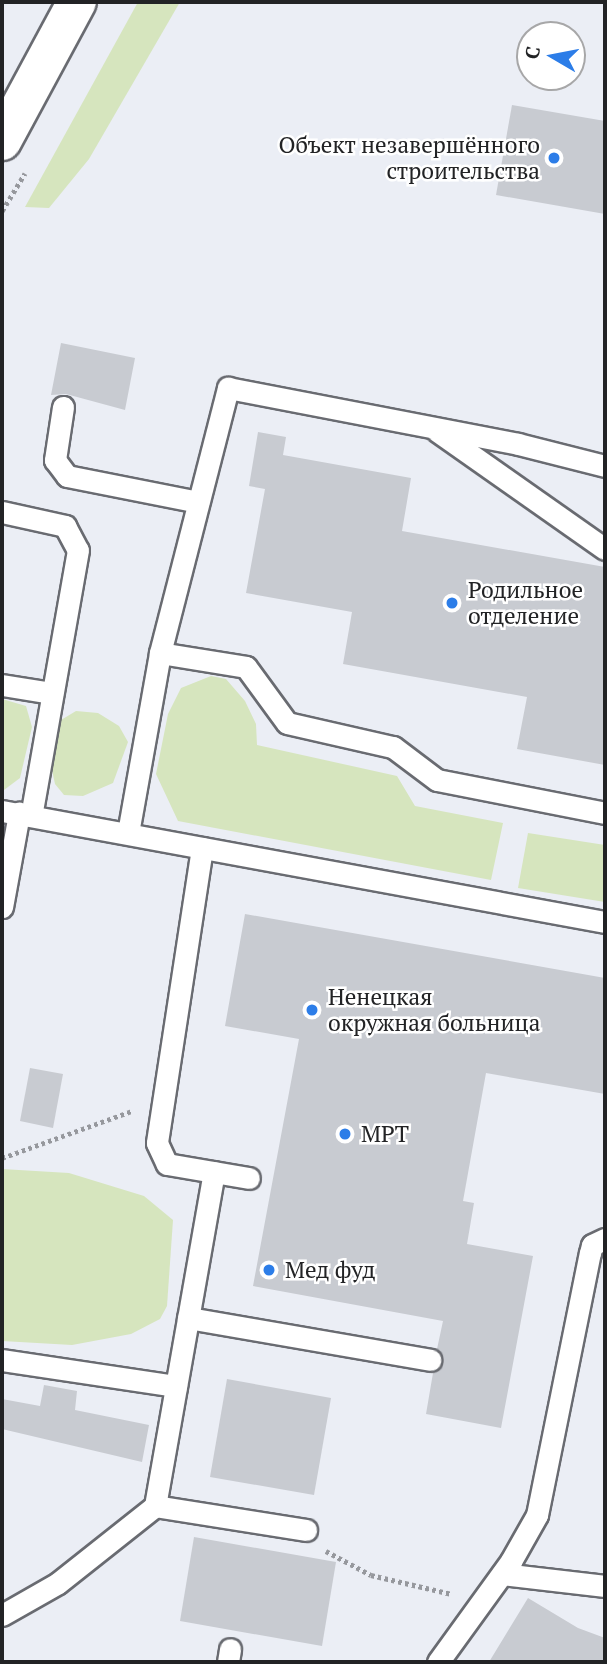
<!DOCTYPE html>
<html>
<head>
<meta charset="utf-8">
<style>
  body { margin:0 }
  #map { position:relative; width:607px; height:1664px; overflow:hidden; background:#ebeef5; font-family:"PT Serif",serif }
  div>[style] { position:absolute }
  [style*='--x'] { left:calc(var(--x)*1px); top:calc(var(--y)*1px); width:calc(var(--w)*1px); rotate:calc(var(--a)*1deg) }
  .green>* { inset:0; background:#d6e5be }
  .building>* { inset:0; background:#c8cbd1 }
  .path>* { height:4.5px; margin-top:-2.25px; transform-origin:0; background:repeating-linear-gradient(90deg,#96989d 0 3.5px,transparent 0 7px) }
  .roads { filter:drop-shadow(2px 0 #696b71) drop-shadow(-2px 0 #696b71) drop-shadow(0 2px #696b71) drop-shadow(0 -2px #696b71) }
  .service>* { height:21px; margin:-10.5px; padding:0 10.5px; transform-origin:10.5px; border-radius:10.5px; background:#fff }
  .primary>* { height:38px; margin:-19px; padding:0 19px; transform-origin:19px; border-radius:19px; background:#fff }
  .dots>* { width:19px; height:19px; translate:-50% -50%; box-sizing:border-box; border:4px solid #fff; border-radius:50% }
  span { translate:-50% -50%; white-space:nowrap; text-align:center; line-height:1.15; -webkit-text-stroke:5px #fff; paint-order:stroke }
  .poi-label { font-size:23px; color:#222325 }
  .right { translate:-100% -50%; text-align:right }
  .left { translate:0 -50%; text-align:left }
  .frame { position:absolute; inset:0; border:4px solid #222325; pointer-events:none }
  .north { position:absolute; left:516px; top:21px; width:70px; height:70px; box-sizing:border-box; background:#fff; border:2px solid #a7a7a8; border-radius:50%; rotate:280deg; font-size:19px; font-weight:700; line-height:28px; text-align:center; color:#222325 }
  .north::after { content:''; display:block; margin:auto; width:24px; height:32px; background:#2c7de8; clip-path:polygon(50% 0,100% 100%,50% 72%,0 100%) }
</style>
</head>
<body>
<div id="map">
  <div class="green">
    <div style="clip-path:polygon(138px 2px,180px 2px,89px 159px,49px 208px,25px 207px)"></div>
    <div style="clip-path:polygon(211px 676px,226px 679px,245px 701px,256px 724px,257px 745px,397px 776px,415px 806px,503px 823px,491px 880px,178px 821px,156px 774px,168px 714px,181px 688px)"></div>
    <div style="clip-path:polygon(2px 699px,26px 706px,32px 727px,20px 778px,4px 790px)"></div>
    <div style="clip-path:polygon(76px 711px,98px 713px,119px 726px,128px 742px,113px 783px,83px 796px,64px 795px,55px 784px,52px 770px,61px 720px)"></div>
    <div style="clip-path:polygon(528px 833px,605px 845px,605px 902px,518px 888px)"></div>
    <div style="clip-path:polygon(2px 1169px,69px 1173px,144px 1196px,173px 1220px,167px 1306px,160px 1319px,131px 1334px,72px 1345px,2px 1341px)"></div>
  </div>
  <div class="building">
    <div style="clip-path:polygon(512px 105px,605px 121px,605px 214px,496px 195px)"></div>
    <div style="clip-path:polygon(61px 343px,135px 358px,125px 410px,66px 394px,51px 395px)"></div>
    <div style="clip-path:polygon(258px 432px,286px 437px,283px 455px,411px 478px,402px 531px,605px 567px,605px 765px,517px 749px,527px 697px,343px 664px,352px 612px,246px 593px,265px 489px,249px 486px)"></div>
    <div style="clip-path:polygon(245px 914px,605px 978px,605px 1094px,486px 1073px,463px 1201px,474px 1203px,467px 1244px,533px 1256px,501px 1428px,426px 1414px,433px 1373px,443px 1363px,437px 1349px,443px 1321px,253px 1286px,299px 1039px,225px 1026px)"></div>
    <div style="clip-path:polygon(30px 1068px,63px 1074px,53px 1128px,20px 1121px)"></div>
    <div style="clip-path:polygon(227px 1379px,331px 1398px,314px 1495px,210px 1477px)"></div>
    <div style="clip-path:polygon(44px 1385px,77px 1391px,75px 1410px,149px 1425px,142px 1462px,2px 1429px,2px 1399px,40px 1406px)"></div>
    <div style="clip-path:polygon(194px 1537px,336px 1562px,322px 1646px,180px 1621px)"></div>
    <div style="clip-path:polygon(528px 1598px,578px 1628px,605px 1638px,605px 1662px,489px 1662px)"></div>
  </div>
  <div class="path">
    <div style="--x:2;--y:211;--w:44;--a:-58.8"></div>
    <div style="--x:2;--y:1158;--w:138;--a:-19.9"></div>
    <div style="--x:326;--y:1551;--w:51;--a:28.1"></div>
    <div style="--x:371;--y:1575;--w:83;--a:13.2"></div>
  </div>
  <div class="roads">
    <div class="service">
      <div style="--x:63;--y:407;--w:54;--a:98.6"></div>
      <div style="--x:55;--y:460;--w:20;--a:53"></div>
      <div style="--x:67;--y:476;--w:134;--a:11.2"></div>
      <div style="--x:437;--y:431;--w:205;--a:35.1"></div>
      <div style="--x:2;--y:512;--w:65;--a:12.5"></div>
      <div style="--x:65;--y:526;--w:27;--a:62"></div>
      <div style="--x:78;--y:550;--w:270;--a:100"></div>
      <div style="--x:160;--y:653;--w:87;--a:9.2"></div>
      <div style="--x:246;--y:667;--w:69;--a:53.8"></div>
      <div style="--x:287;--y:723;--w:109;--a:12.8"></div>
      <div style="--x:393;--y:747;--w:55;--a:36.9"></div>
      <div style="--x:437;--y:780;--w:171;--a:11.1"></div>
      <div style="--x:2;--y:685;--w:51;--a:9.1"></div>
      <div style="--x:2;--y:811;--w:613;--a:10.43"></div>
      <div style="--x:128;--y:833;--w:183;--a:-79.9"></div>
      <div style="--x:160;--y:653;--w:274;--a:-75.6"></div>
      <div style="--x:228;--y:388;--w:295;--a:10.9"></div>
      <div style="--x:518;--y:444;--w:90;--a:14.2"></div>
      <div style="--x:202;--y:848;--w:298;--a:98.7"></div>
      <div style="--x:157;--y:1143;--w:23;--a:65"></div>
      <div style="--x:167;--y:1164;--w:83;--a:9.7"></div>
      <div style="--x:2;--y:907;--w:96;--a:-79.7"></div>
      <div style="--x:188;--y:1318;--w:246;--a:9.8"></div>
      <div style="--x:2;--y:1360;--w:176;--a:8.5"></div>
      <div style="--x:155;--y:1506;--w:153;--a:9"></div>
      <div style="--x:502;--y:1574;--w:104;--a:6.6"></div>
      <div style="--x:2;--y:1615;--w:64;--a:-29.7"></div>
      <div style="--x:58;--y:1583;--w:124;--a:-38.4"></div>
      <div style="--x:155;--y:1506;--w:339;--a:-80"></div>
      <div style="--x:228;--y:1662;--w:13;--a:-81"></div>
      <div style="--x:438;--y:1662;--w:125;--a:-54.1"></div>
      <div style="--x:511;--y:1561;--w:53;--a:-60.5"></div>
      <div style="--x:537;--y:1515;--w:267;--a:-78.6"></div>
      <div style="--x:590;--y:1253;--w:8;--a:-76"></div>
      <div style="--x:592;--y:1245;--w:14;--a:-25"></div>
    </div>
    <div class="primary">
      <div style="--x:2;--y:141;--w:158;--a:-61.7"></div>
    </div>
  </div>
  <div class="dots">
    <div style="left:554px;top:158px;background:#2c7de8"></div>
    <div style="left:452px;top:603px;background:#2c7de8"></div>
    <div style="left:312px;top:1010px;background:#2c7de8"></div>
    <div style="left:345px;top:1134px;background:#2c7de8"></div>
    <div style="left:269px;top:1270px;background:#2c7de8"></div>
  </div>
  <div class="poi-label">
    <span class="right" style="left:540px;top:158px">Объект незавершённого<br>строительства</span>
    <span class="left" style="left:468px;top:603px">Родильное<br>отделение</span>
    <span class="left" style="left:328px;top:1010px">Ненецкая<br>окружная больница</span>
    <span class="left" style="left:361px;top:1134px">МРТ</span>
    <span class="left" style="left:285px;top:1270px">Мед фуд</span>
  </div>
  <div class="frame"></div>
  <div class="north">С</div>
</div>
</body>
</html>
